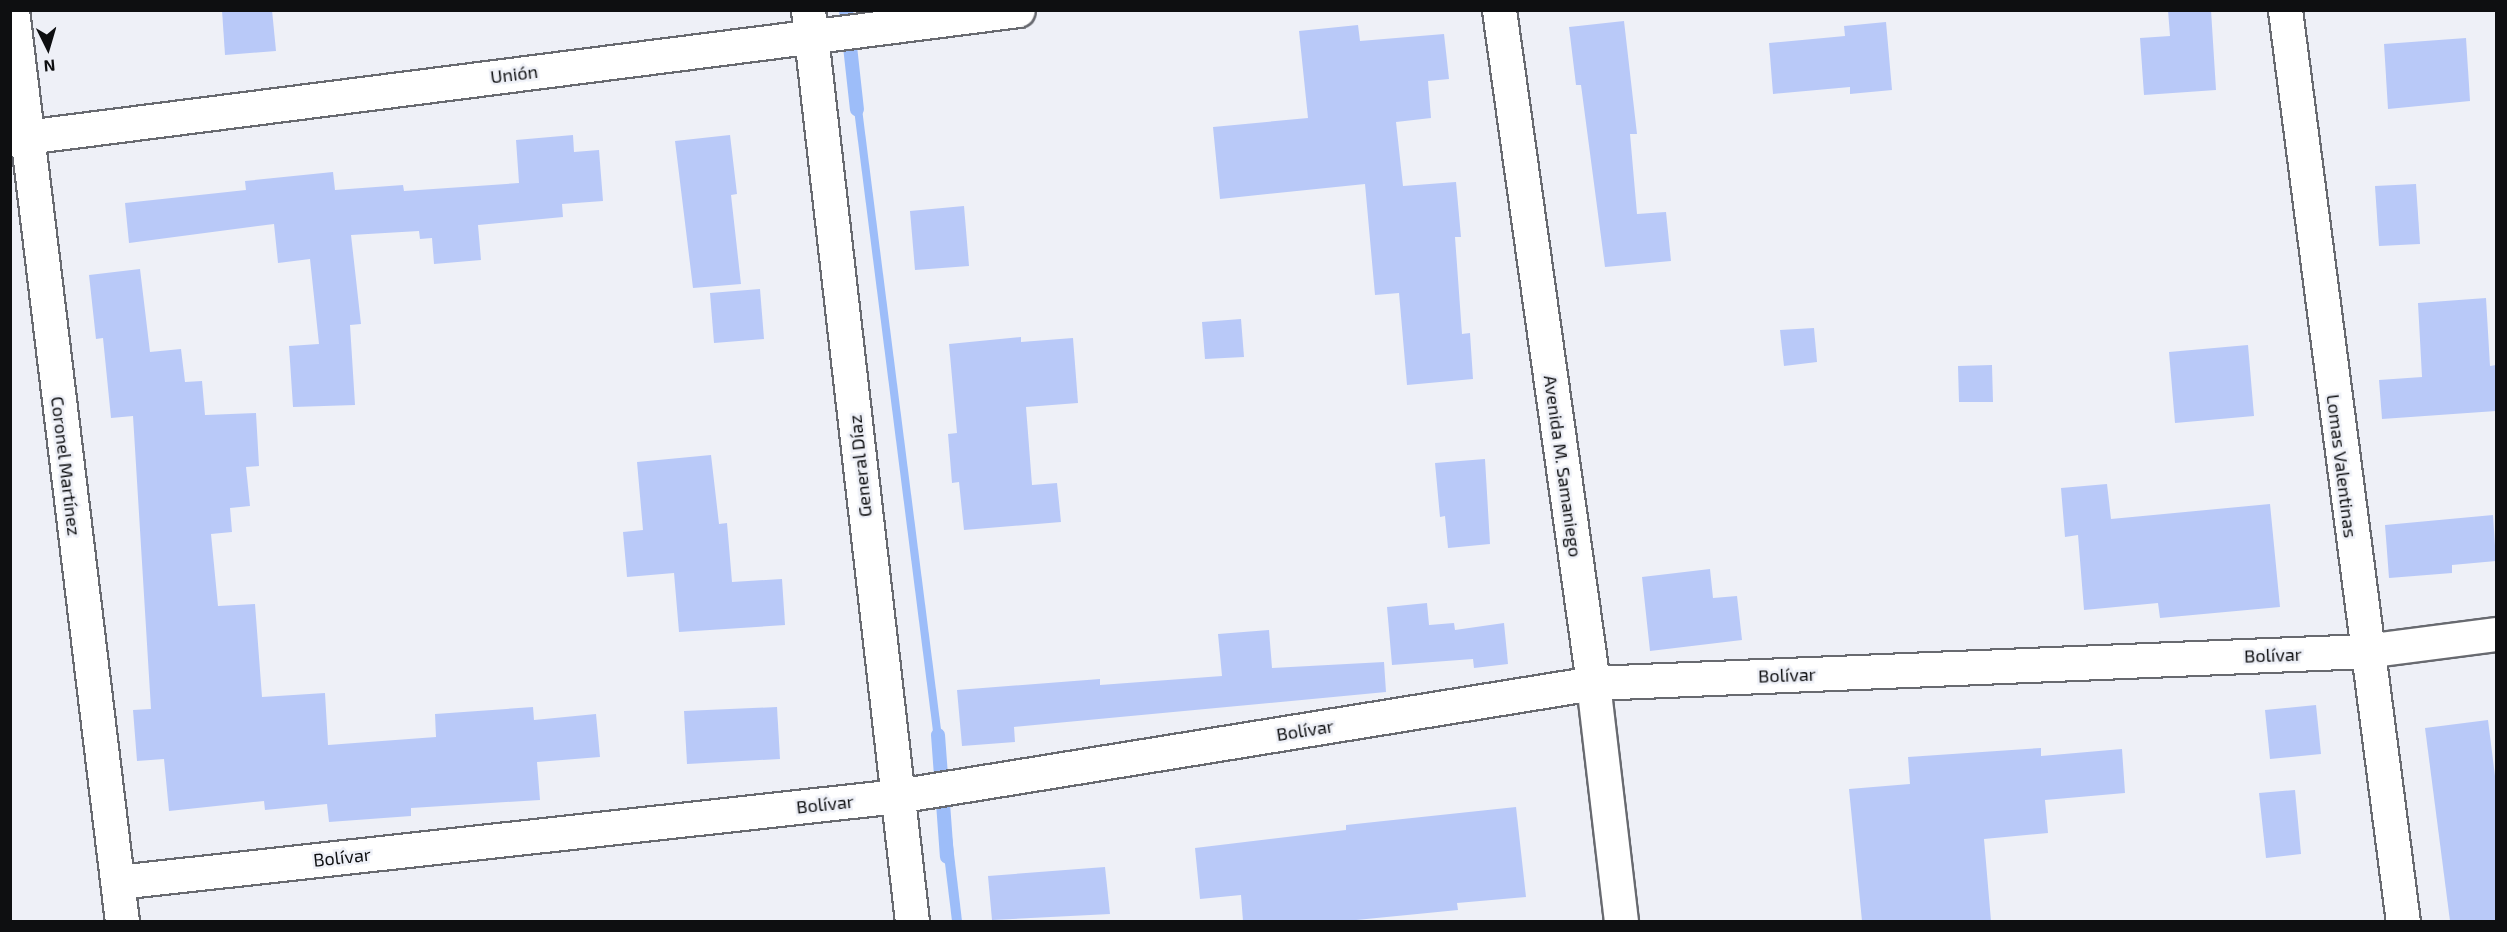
<!DOCTYPE html>
<html>
<head>
<meta charset="utf-8">
<style>
  body { margin:0 }
  #map { position:relative; width:2507px; height:932px; overflow:hidden; background:#eef0f7; font-family:"Exo 2",sans-serif }
  div>[style] { position:absolute }
  [style*='--x'] { left:calc(var(--x)*1px); top:calc(var(--y)*1px); width:calc(var(--w)*1px); rotate:calc(var(--a)*1deg) }
  .water>* { inset:0; background:#9dbdf9 }
  .stream>* { height:14px; margin:-7px; padding:0 7px; transform-origin:7px; border-radius:7px; background:#9dbdf9 }
  .building>* { inset:0; background:#b9c9f8 }
  .roads { filter:drop-shadow(2px 0 #686a70) drop-shadow(-2px 0 #686a70) drop-shadow(0 2px #686a70) drop-shadow(0 -2px #686a70) }
  .minor>* { height:33px; margin:-16.5px; padding:0 16.5px; transform-origin:16.5px; border-radius:16.5px; background:#fff }
  span { translate:-50% -50%; white-space:nowrap; text-align:center; line-height:1.15; -webkit-text-stroke:5px #eef0f7; paint-order:stroke }
  .street-label { font-size:18px; color:#0e0f11 }
  .frame { position:absolute; inset:0; border:12px solid #0e0f11; pointer-events:none }
  .north { position:absolute; left:18px; top:18px; width:60px; height:60px; -webkit-text-stroke:4px #eef0f7; paint-order:stroke; rotate:175deg; font-size:16px; font-weight:700; line-height:24px; text-align:center; color:#0e0f11 }
  .north::after { content:''; display:block; margin:auto; width:21px; height:27px; background:#0e0f11; clip-path:polygon(50% 0,100% 100%,50% 72%,0 100%) }
</style>
</head>
<body>
<div id="map">
  <div class="water">
    <div style="clip-path:polygon(860px 93px,944px 753px,936px 755px,852px 94px)"></div>
    <div style="clip-path:polygon(952px 837px,962px 921px,952px 921px,942px 839px)"></div>
  </div>
  <div class="stream">
    <div style="--x:846;--y:10;--w:100;--a:83.7"></div>
    <div style="--x:938;--y:735;--w:122;--a:85.8"></div>
  </div>
  <div class="building">
    <div style="clip-path:polygon(222px 10px,272px 10px,276px 51px,225px 55px)"></div>
    <div style="clip-path:polygon(2168px 10px,2211px 10px,2216px 90px,2144px 95px,2140px 38px,2170px 36px)"></div>
    <div style="clip-path:polygon(1624px 21px,1637px 134px,1630px 134px,1637px 214px,1666px 212px,1671px 261px,1605px 267px,1581px 85px,1576px 85px,1569px 27px)"></div>
    <div style="clip-path:polygon(1886px 22px,1892px 90px,1850px 94px,1850px 87px,1773px 94px,1769px 43px,1845px 36px,1844px 26px)"></div>
    <div style="clip-path:polygon(1358px 25px,1360px 41px,1444px 34px,1449px 79px,1428px 81px,1431px 118px,1396px 122px,1403px 186px,1456px 182px,1461px 237px,1455px 237px,1462px 334px,1470px 333px,1473px 379px,1407px 385px,1399px 293px,1375px 295px,1365px 184px,1220px 199px,1213px 127px,1308px 118px,1299px 31px)"></div>
    <div style="clip-path:polygon(2466px 38px,2470px 101px,2388px 109px,2384px 44px)"></div>
    <div style="clip-path:polygon(573px 135px,574px 152px,599px 150px,603px 201px,562px 204px,563px 217px,478px 225px,481px 260px,434px 264px,432px 238px,420px 239px,419px 231px,351px 235px,361px 324px,350px 325px,355px 405px,293px 407px,289px 346px,319px 344px,310px 259px,278px 263px,274px 224px,129px 243px,125px 203px,246px 190px,245px 181px,333px 172px,335px 190px,403px 185px,404px 191px,519px 183px,516px 140px)"></div>
    <div style="clip-path:polygon(730px 135px,737px 194px,731px 195px,741px 284px,693px 288px,675px 141px)"></div>
    <div style="clip-path:polygon(2416px 184px,2420px 244px,2379px 246px,2375px 186px)"></div>
    <div style="clip-path:polygon(964px 206px,969px 266px,915px 270px,910px 211px)"></div>
    <div style="clip-path:polygon(140px 269px,150px 352px,181px 349px,185px 382px,202px 381px,205px 415px,256px 413px,259px 466px,246px 467px,250px 506px,230px 508px,232px 532px,211px 534px,218px 606px,255px 604px,262px 697px,325px 693px,328px 745px,436px 737px,435px 714px,533px 707px,534px 720px,596px 714px,600px 757px,537px 762px,540px 800px,411px 808px,411px 816px,329px 822px,327px 804px,265px 810px,264px 801px,169px 811px,164px 759px,137px 761px,133px 710px,151px 709px,133px 416px,111px 418px,103px 338px,96px 339px,89px 275px)"></div>
    <div style="clip-path:polygon(760px 289px,764px 339px,714px 343px,710px 293px)"></div>
    <div style="clip-path:polygon(2486px 298px,2490px 366px,2496px 365px,2496px 411px,2382px 419px,2379px 380px,2422px 377px,2418px 303px)"></div>
    <div style="clip-path:polygon(1241px 319px,1244px 357px,1205px 359px,1202px 322px)"></div>
    <div style="clip-path:polygon(1814px 328px,1817px 362px,1784px 366px,1780px 330px)"></div>
    <div style="clip-path:polygon(1021px 337px,1021px 342px,1073px 338px,1078px 403px,1026px 407px,1032px 485px,1057px 483px,1061px 522px,964px 530px,959px 482px,952px 483px,948px 434px,957px 433px,949px 344px)"></div>
    <div style="clip-path:polygon(2248px 345px,2254px 416px,2175px 423px,2169px 352px)"></div>
    <div style="clip-path:polygon(1992px 365px,1993px 402px,1959px 402px,1958px 366px)"></div>
    <div style="clip-path:polygon(711px 455px,719px 524px,727px 523px,732px 582px,782px 579px,785px 625px,679px 632px,674px 573px,627px 577px,623px 532px,643px 530px,637px 462px)"></div>
    <div style="clip-path:polygon(1485px 459px,1490px 544px,1448px 548px,1445px 516px,1440px 517px,1435px 463px)"></div>
    <div style="clip-path:polygon(2107px 484px,2111px 519px,2270px 504px,2280px 607px,2160px 618px,2158px 603px,2084px 610px,2078px 535px,2065px 537px,2061px 488px)"></div>
    <div style="clip-path:polygon(2493px 515px,2496px 561px,2452px 565px,2452px 573px,2389px 578px,2385px 525px)"></div>
    <div style="clip-path:polygon(1710px 569px,1713px 598px,1737px 596px,1742px 640px,1650px 651px,1642px 577px)"></div>
    <div style="clip-path:polygon(1427px 603px,1429px 625px,1454px 623px,1455px 630px,1504px 623px,1508px 664px,1474px 668px,1473px 659px,1392px 665px,1387px 607px)"></div>
    <div style="clip-path:polygon(1269px 630px,1272px 668px,1384px 662px,1386px 692px,1014px 727px,1015px 742px,962px 746px,957px 690px,1100px 679px,1100px 685px,1222px 676px,1218px 634px)"></div>
    <div style="clip-path:polygon(2316px 705px,2321px 754px,2270px 759px,2265px 710px)"></div>
    <div style="clip-path:polygon(777px 707px,780px 759px,687px 764px,684px 711px)"></div>
    <div style="clip-path:polygon(2488px 720px,2496px 784px,2496px 921px,2450px 921px,2425px 728px)"></div>
    <div style="clip-path:polygon(2041px 748px,2041px 756px,2122px 749px,2125px 793px,2045px 800px,2048px 833px,1984px 839px,1991px 921px,1862px 921px,1849px 789px,1910px 784px,1908px 757px)"></div>
    <div style="clip-path:polygon(2295px 790px,2301px 854px,2266px 858px,2259px 793px)"></div>
    <div style="clip-path:polygon(1516px 807px,1526px 897px,1457px 903px,1458px 910px,1346px 921px,1243px 921px,1241px 895px,1200px 899px,1195px 848px,1346px 830px,1346px 825px)"></div>
    <div style="clip-path:polygon(1105px 867px,1110px 914px,992px 920px,988px 876px)"></div>
  </div>
  <div class="roads">
    <div class="minor">
      <div style="--x:12;--y:10;--w:919;--a:83.12"></div>
      <div style="--x:808;--y:10;--w:918;--a:83.49"></div>
      <div style="--x:1499;--y:10;--w:680;--a:82.05"></div>
      <div style="--x:1593;--y:683;--w:241;--a:83.3"></div>
      <div style="--x:2285;--y:10;--w:920;--a:82.63"></div>
      <div style="--x:10;--y:139;--w:1016;--a:-7.29"></div>
      <div style="--x:118;--y:882;--w:784;--a:-6.3"></div>
      <div style="--x:897;--y:796;--w:705;--a:-9.22"></div>
      <div style="--x:1593;--y:683;--w:773;--a:-2.37"></div>
      <div style="--x:2365;--y:651;--w:132;--a:-7.4"></div>
    </div>
  </div>
  <div class="street-label">
    <span style="left:514px;top:74px;rotate:-7deg">Unión</span>
    <span style="left:66px;top:466px;rotate:83deg">Coronel Martínez</span>
    <span style="left:860px;top:466px;rotate:-96deg">General Díaz</span>
    <span style="left:1563px;top:466px;rotate:82deg">Avenida M. Samaniego</span>
    <span style="left:2342px;top:466px;rotate:83deg">Lomas Valentinas</span>
    <span style="left:2273px;top:655px;rotate:-2deg">Bolívar</span>
    <span style="left:1787px;top:675px;rotate:-2deg">Bolívar</span>
    <span style="left:1305px;top:730px;rotate:-9deg">Bolívar</span>
    <span style="left:825px;top:804px;rotate:-6deg">Bolívar</span>
    <span style="left:342px;top:857px;rotate:-6deg">Bolívar</span>
  </div>
  <div class="frame"></div>
  <div class="north">N</div>
</div>
</body>
</html>
